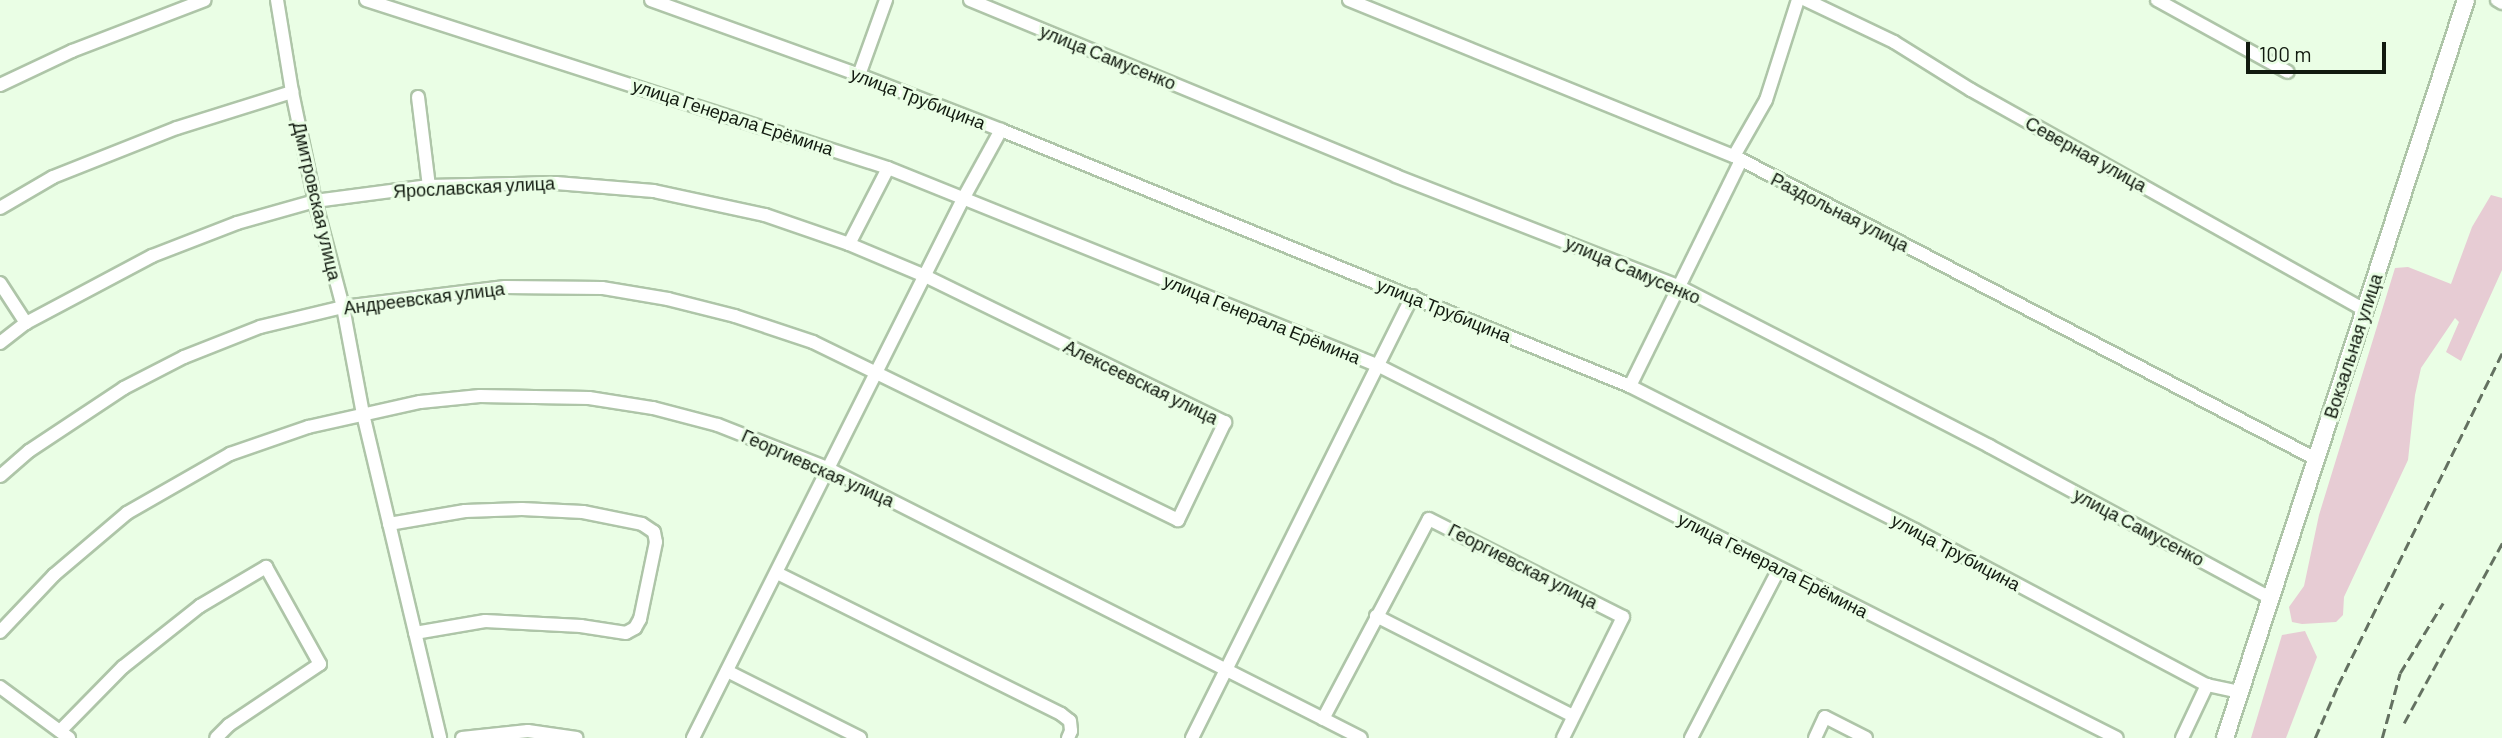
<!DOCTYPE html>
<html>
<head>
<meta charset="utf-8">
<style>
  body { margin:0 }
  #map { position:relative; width:2502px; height:738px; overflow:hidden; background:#eafee5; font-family:Barlow,sans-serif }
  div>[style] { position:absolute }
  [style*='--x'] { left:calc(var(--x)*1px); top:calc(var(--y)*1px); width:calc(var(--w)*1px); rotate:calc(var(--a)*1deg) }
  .green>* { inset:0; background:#e7ccd4 }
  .roads { filter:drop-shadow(2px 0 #aec5a8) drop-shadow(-2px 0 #aec5a8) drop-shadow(0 2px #aec5a8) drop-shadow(0 -2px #aec5a8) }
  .minor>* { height:12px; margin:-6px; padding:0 6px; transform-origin:6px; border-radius:6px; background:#fff }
  .major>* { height:16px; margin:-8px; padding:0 8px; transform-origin:8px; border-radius:8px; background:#fff }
  .rail>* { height:2.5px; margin-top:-1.25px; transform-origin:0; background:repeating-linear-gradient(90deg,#647161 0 10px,transparent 0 15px) }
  span { translate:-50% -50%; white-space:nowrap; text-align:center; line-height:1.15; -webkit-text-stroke:6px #eafee5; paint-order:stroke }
  .street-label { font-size:18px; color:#111a0f }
  .scale { position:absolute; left:2246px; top:42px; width:140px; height:32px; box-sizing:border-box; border:4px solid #111a0f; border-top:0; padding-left:9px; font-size:21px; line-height:24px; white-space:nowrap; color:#111a0f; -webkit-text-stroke:5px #eafee5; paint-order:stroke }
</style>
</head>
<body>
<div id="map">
  <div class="green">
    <div style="clip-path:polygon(2491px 195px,2502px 198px,2502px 270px,2461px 361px,2446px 352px,2459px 322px,2455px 318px,2421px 368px,2415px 395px,2408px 460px,2344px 597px,2343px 615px,2336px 622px,2302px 624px,2292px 622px,2289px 607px,2304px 586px,2319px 515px,2395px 268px,2408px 267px,2451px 284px,2472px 227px)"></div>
    <div style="clip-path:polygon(2305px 631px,2317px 657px,2286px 738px,2251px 738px,2282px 635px)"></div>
  </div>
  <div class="roads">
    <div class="minor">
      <div style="--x:277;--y:0;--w:93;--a:80.7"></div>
      <div style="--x:292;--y:92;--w:111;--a:78.1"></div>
      <div style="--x:315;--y:201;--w:110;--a:75.2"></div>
      <div style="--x:343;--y:307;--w:109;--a:79.4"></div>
      <div style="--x:363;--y:414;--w:333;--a:76.6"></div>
      <div style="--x:366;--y:0;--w:548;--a:17.84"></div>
      <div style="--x:888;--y:168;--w:529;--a:21.96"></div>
      <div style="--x:1379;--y:366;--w:826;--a:26.75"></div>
      <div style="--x:651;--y:0;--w:221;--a:19.8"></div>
      <div style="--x:859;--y:75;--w:152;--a:21.2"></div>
      <div style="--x:1001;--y:130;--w:679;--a:22.15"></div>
      <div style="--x:1630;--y:386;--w:319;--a:26.8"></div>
      <div style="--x:1915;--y:530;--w:331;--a:28"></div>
      <div style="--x:970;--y:0;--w:461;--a:22.4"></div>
      <div style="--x:1396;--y:176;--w:305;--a:21.3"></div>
      <div style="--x:1680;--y:287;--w:348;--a:27.2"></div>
      <div style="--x:1989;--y:446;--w:319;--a:28.4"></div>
      <div style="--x:1349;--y:0;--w:415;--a:22.1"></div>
      <div style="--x:1734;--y:156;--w:656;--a:27.5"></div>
      <div style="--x:1806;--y:0;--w:98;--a:25.5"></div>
      <div style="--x:1894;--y:42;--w:91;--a:31.9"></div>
      <div style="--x:1971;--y:90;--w:451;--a:29.2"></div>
      <div style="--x:2157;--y:0;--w:149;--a:28.8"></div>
      <div style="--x:2497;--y:0;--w:6;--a:31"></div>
      <div style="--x:859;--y:75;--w:80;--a:-70.2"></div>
      <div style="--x:0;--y:85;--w:80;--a:-25.3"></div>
      <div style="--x:72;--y:51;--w:142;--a:-21"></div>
      <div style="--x:418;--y:97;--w:90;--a:83"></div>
      <div style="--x:1734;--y:156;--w:64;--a:-60.3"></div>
      <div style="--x:1766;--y:100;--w:105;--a:-72.3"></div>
      <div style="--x:0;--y:208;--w:61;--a:-30.3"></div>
      <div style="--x:53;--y:177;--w:133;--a:-21.6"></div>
      <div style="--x:177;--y:128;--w:121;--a:-17.4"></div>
      <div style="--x:849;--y:244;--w:85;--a:-62.8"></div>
      <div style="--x:0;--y:283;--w:48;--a:57"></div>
      <div style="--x:0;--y:343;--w:33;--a:-38"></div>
      <div style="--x:26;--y:323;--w:143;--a:-28"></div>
      <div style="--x:152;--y:256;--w:91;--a:-21.2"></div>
      <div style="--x:237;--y:223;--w:81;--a:-15.8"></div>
      <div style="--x:315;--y:201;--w:115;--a:-7.5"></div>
      <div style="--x:429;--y:186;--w:127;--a:-1.4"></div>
      <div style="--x:556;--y:183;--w:98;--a:4.7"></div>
      <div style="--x:654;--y:191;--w:114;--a:12.2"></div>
      <div style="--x:765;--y:215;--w:89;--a:19"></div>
      <div style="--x:849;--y:244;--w:82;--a:22.8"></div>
      <div style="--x:925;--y:276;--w:334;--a:26"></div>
      <div style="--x:1225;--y:422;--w:109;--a:115.6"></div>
      <div style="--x:1178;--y:520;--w:406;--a:-154"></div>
      <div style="--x:813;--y:342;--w:82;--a:-161.6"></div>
      <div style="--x:735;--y:316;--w:69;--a:-165.8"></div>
      <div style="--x:668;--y:299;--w:67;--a:-170.5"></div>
      <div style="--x:602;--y:288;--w:97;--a:-179.4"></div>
      <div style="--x:505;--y:287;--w:163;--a:173"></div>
      <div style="--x:343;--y:307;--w:85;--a:166.5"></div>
      <div style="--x:260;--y:327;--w:82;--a:158.5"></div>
      <div style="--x:184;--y:357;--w:68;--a:152.7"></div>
      <div style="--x:124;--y:388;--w:114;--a:146.4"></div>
      <div style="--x:29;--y:451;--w:38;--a:139"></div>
      <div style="--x:1630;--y:386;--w:252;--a:-63.8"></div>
      <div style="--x:389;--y:524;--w:77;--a:-9.7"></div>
      <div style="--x:465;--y:511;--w:57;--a:-2"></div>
      <div style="--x:522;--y:509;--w:61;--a:2.8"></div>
      <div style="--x:583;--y:512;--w:60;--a:11.5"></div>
      <div style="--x:642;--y:524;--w:14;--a:34"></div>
      <div style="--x:654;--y:532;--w:10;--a:79"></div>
      <div style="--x:656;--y:542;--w:79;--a:101.7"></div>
      <div style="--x:640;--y:619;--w:10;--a:119"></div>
      <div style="--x:635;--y:628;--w:10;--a:151"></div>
      <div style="--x:626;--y:633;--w:46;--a:-171.2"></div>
      <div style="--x:581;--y:626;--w:96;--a:-177"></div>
      <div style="--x:485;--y:621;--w:71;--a:170.3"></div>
      <div style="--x:777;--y:573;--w:317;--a:26.4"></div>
      <div style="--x:1061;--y:714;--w:11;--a:38"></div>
      <div style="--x:1070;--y:721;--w:10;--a:84"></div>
      <div style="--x:1071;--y:731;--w:8;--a:113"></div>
      <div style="--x:1376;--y:616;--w:221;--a:26.9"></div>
      <div style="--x:0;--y:632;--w:79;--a:-46.5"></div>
      <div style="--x:54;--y:575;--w:96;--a:-40.3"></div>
      <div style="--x:127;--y:513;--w:119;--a:-29.8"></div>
      <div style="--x:230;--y:454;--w:83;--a:-19.1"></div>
      <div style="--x:308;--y:427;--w:115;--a:-12.6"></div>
      <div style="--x:420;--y:402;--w:60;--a:-5.7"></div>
      <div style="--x:480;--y:396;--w:109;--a:1.1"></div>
      <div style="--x:589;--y:398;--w:65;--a:8.9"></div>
      <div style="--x:653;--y:408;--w:67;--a:14.7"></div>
      <div style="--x:718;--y:425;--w:117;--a:21.5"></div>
      <div style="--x:827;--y:468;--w:598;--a:26.82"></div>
      <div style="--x:727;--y:671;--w:149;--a:26.7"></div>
      <div style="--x:0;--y:687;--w:86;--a:36.5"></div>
      <div style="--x:1323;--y:719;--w:226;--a:-62.1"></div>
      <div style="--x:1429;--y:519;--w:217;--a:26.8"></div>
      <div style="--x:1623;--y:617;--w:135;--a:116.4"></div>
      <div style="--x:60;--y:731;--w:90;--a:-45.5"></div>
      <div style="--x:123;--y:667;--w:98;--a:-38.4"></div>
      <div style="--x:200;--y:606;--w:77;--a:-30.6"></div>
      <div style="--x:266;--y:567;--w:111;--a:60.9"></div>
      <div style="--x:320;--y:664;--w:110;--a:146.2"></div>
      <div style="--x:229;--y:725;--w:18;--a:135"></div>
      <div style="--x:462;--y:738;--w:66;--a:-6.1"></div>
      <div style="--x:528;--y:731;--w:49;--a:8.1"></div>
      <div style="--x:693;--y:738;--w:603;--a:-63.39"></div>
      <div style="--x:963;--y:199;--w:79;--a:-61.2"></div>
      <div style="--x:1192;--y:738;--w:494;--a:-63.5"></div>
      <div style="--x:1691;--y:738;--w:191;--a:-62.5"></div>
      <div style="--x:1815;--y:738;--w:23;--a:-65"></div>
      <div style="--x:1825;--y:717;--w:46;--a:27.1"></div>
      <div style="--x:2182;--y:738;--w:59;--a:-64.7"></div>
      <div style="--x:2207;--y:685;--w:34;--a:12"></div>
    </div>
    <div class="major">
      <div style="--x:2225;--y:738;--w:776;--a:-71.92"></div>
    </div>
  </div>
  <div class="rail">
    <div style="--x:2404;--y:723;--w:205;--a:-61.4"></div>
    <div style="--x:2315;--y:738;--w:58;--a:-66.5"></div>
    <div style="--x:2338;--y:685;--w:370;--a:-63.7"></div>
    <div style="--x:2382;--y:738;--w:67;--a:-74.5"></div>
    <div style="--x:2400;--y:673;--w:82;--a:-58.4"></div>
  </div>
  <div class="street-label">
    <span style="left:1108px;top:57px;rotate:22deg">улица Самусенко</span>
    <span style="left:918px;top:98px;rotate:21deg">улица Трубицина</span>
    <span style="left:733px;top:117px;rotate:18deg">улица Генерала Ерёмина</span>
    <span style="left:2086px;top:154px;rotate:29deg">Северная улица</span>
    <span style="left:474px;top:187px;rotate:-3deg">Ярославская улица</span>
    <span style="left:317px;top:201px;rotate:77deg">Дмитровская улица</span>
    <span style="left:1840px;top:212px;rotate:27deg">Раздольная улица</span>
    <span style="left:1633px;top:270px;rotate:23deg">улица Самусенко</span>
    <span style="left:424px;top:298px;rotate:-7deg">Андреевская улица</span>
    <span style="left:1444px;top:310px;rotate:22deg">улица Трубицина</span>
    <span style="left:1262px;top:319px;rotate:22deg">улица Генерала Ерёмина</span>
    <span style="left:2353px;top:346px;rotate:-72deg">Вокзальная улица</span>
    <span style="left:1141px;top:382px;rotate:26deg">Алексеевская улица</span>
    <span style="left:818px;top:468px;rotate:24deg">Георгиевская улица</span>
    <span style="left:2139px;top:527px;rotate:28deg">улица Самусенко</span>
    <span style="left:1956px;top:552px;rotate:28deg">улица Трубицина</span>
    <span style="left:1773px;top:565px;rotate:27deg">улица Генерала Ерёмина</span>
    <span style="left:1523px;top:566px;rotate:27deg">Георгиевская улица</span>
  </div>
  <div class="scale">100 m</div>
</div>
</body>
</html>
